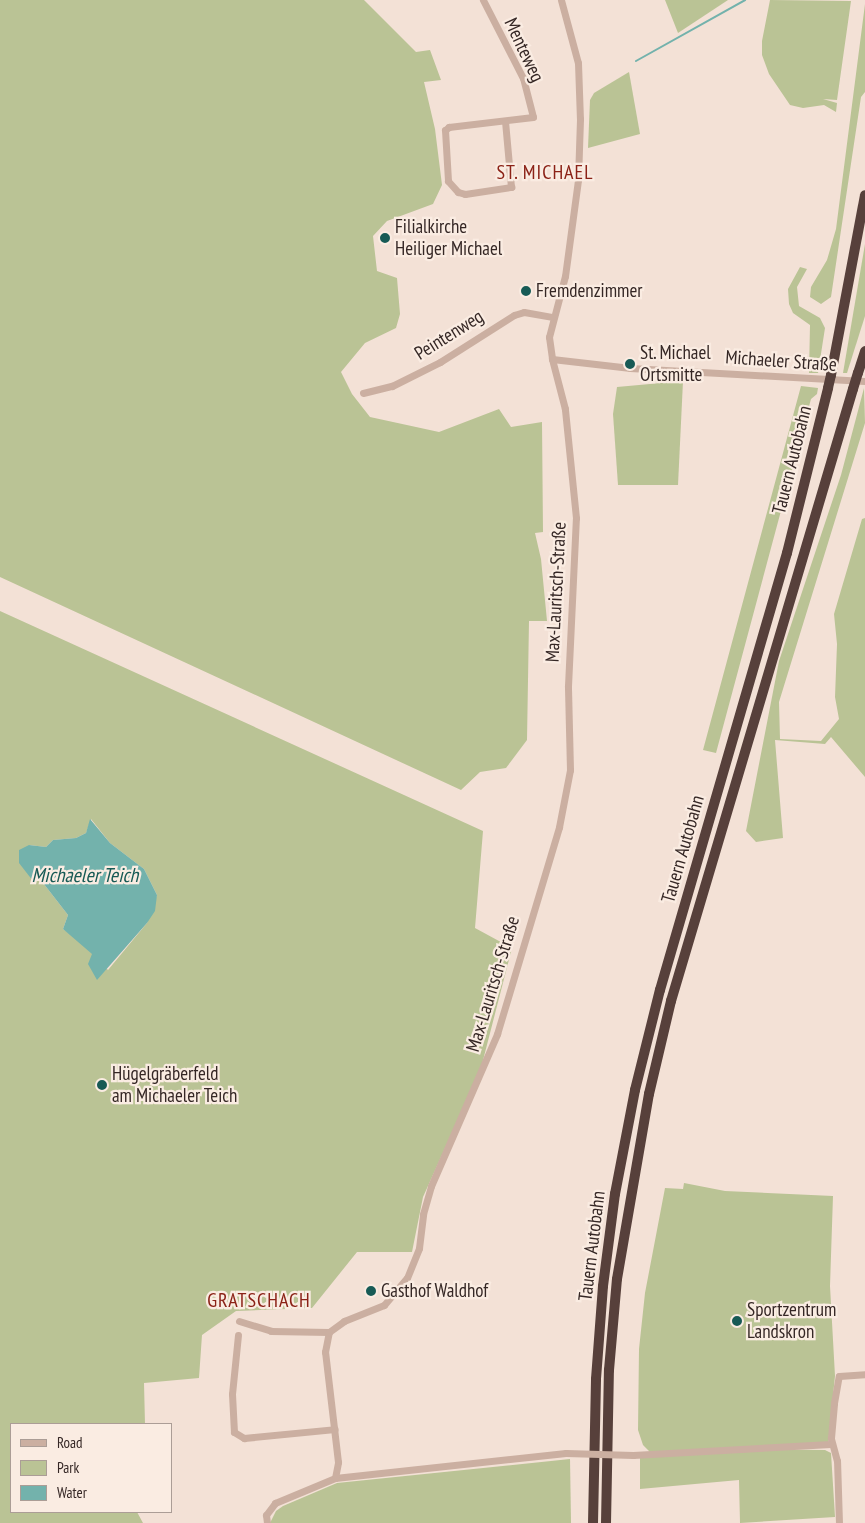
<!DOCTYPE html>
<html>
<head>
<meta charset="utf-8">
<style>
  body { margin:0 }
  #map { position:relative; width:865px; height:1523px; overflow:hidden; background:#f3e1d6; font-family:"PT Sans Narrow",sans-serif }
  div>[style] { position:absolute }
  [style*='--x'] { left:calc(var(--x)*1px); top:calc(var(--y)*1px); width:calc(var(--w)*1px); rotate:calc(var(--a)*1deg) }
  .green>* { inset:0; background:#bac395 }
  .water>* { inset:0; background:#73b2ac }
  .stream>* { height:2px; margin:-1px; padding:0 1px; transform-origin:1px; border-radius:1px; background:#73b2ac }
  .minor>* { height:7px; margin:-3.5px; padding:0 3.5px; transform-origin:3.5px; border-radius:3.5px; background:#cbafa1 }
  .highway>* { height:10px; margin:-5px; padding:0 5px; transform-origin:5px; border-radius:5px; background:#57403b }
  .minor-bridge>* { height:7px; margin:-3.5px; padding:0 3.5px; transform-origin:3.5px; border-radius:3.5px; background:#cbafa1 }
  .highway-bridge>* { height:10px; margin:-5px; padding:0 5px; transform-origin:5px; border-radius:5px; background:#57403b }
  .dots>* { width:14px; height:14px; translate:-50% -50%; box-sizing:border-box; border:2px solid #faece2; border-radius:50% }
  span { translate:-50% -50%; white-space:nowrap; text-align:center; line-height:1.15; -webkit-text-stroke:4.5px #faece2; paint-order:stroke }
  .street-label { font-size:19px; color:#352725 }
  .poi-label { font-size:19px; color:#352725 }
  .left { translate:0 -50%; text-align:left }
  .neighbourhood-label { font-size:20px; color:#8b2217; letter-spacing:1px }
  .water-label { font-size:20px; color:#175a55; font-style:italic }
  .legend { position:absolute; left:10px; top:1423px; width:162px; height:90px; box-sizing:border-box; background:#faece2; border:1px solid #ab9d96; margin:0; padding:6px 9px; list-style:none; font-size:15px; color:#352725 }
  .legend li { display:flex; align-items:center; gap:10px; height:25px }
  .legend b { width:25px; border:1px solid #ab9d96 }
</style>
</head>
<body>
<div id="map">
  <div class="green">
    <div style="clip-path:polygon(0 0,364px 0,416px 52px,430px 50px,441px 80px,424px 82px,435px 129px,442px 185px,433px 204px,387px 221px,373px 236px,377px 271px,397px 278px,400px 314px,396px 328px,365px 343px,341px 372px,352px 394px,370px 417px,439px 432px,499px 409px,511px 427px,542px 422px,543px 532px,535px 533px,541px 559px,547px 621px,529px 621px,527px 740px,506px 768px,480px 772px,461px 790px,0 577px)"></div>
    <div style="clip-path:polygon(665px 0,728px 0,678px 33px)"></div>
    <div style="clip-path:polygon(770px 0,851px 1px,837px 100px,823px 99px,837px 103px,836px 112px,824px 105px,803px 108px,790px 105px,769px 74px,762px 55px,762px 41px)"></div>
    <div style="clip-path:polygon(865px 4px,865px 92px,861px 97px,831px 297px,821px 304px,810px 297px,811px 287px,827px 260px,836px 229px)"></div>
    <div style="clip-path:polygon(629px 72px,640px 134px,588px 148px,590px 100px,594px 93px)"></div>
    <div style="clip-path:polygon(865px 244px,865px 316px,847px 373px,843px 373px)"></div>
    <div style="clip-path:polygon(800px 267px,807px 269px,797px 287px,799px 306px,820px 318px,825px 328px,818px 373px,809px 373px,810px 325px,793px 313px,789px 304px,788px 289px)"></div>
    <div style="clip-path:polygon(683px 381px,678px 485px,618px 485px,613px 414px,617px 387px)"></div>
    <div style="clip-path:polygon(801px 386px,818px 388px,817px 394px,811px 399px,716px 753px,703px 750px)"></div>
    <div style="clip-path:polygon(864px 388px,865px 423px,779px 702px,780px 739px,821px 741px,839px 719px,835px 697px,837px 644px,834px 614px,862px 519px,865px 518px,865px 777px,831px 737px,825px 744px,775px 740px,783px 838px,756px 842px,746px 831px,779px 661px,841px 475px)"></div>
    <div style="clip-path:polygon(evenodd,0 611px,483px 831px,475px 928px,512px 948px,481px 1068px,423px 1197px,412px 1252px,357px 1252px,312px 1308px,236px 1311px,202px 1335px,199px 1378px,144px 1383px,145px 1424px,11px 1424px,11px 1512px,137px 1512px,143px 1523px,0 1523px,0 611px,91px 819px,110px 843px,144px 869px,157px 895px,147px 923px,108px 970px,80px 941px,63px 929px,68px 915px,40px 879px,29px 845px,46px 847px,53px 840px,76px 838px,86px 833px,91px 819px)"></div>
    <div style="clip-path:polygon(684px 1183px,725px 1191px,833px 1196px,830px 1286px,835px 1376px,828px 1444px,650px 1452px,643px 1445px,638px 1430px,639px 1349px,645px 1293px,665px 1188px,683px 1189px)"></div>
    <div style="clip-path:polygon(752px 1449px,825px 1450px,831px 1453px,835px 1517px,740px 1523px,739px 1480px,640px 1489px,640px 1458px)"></div>
    <div style="clip-path:polygon(570px 1459px,571px 1523px,270px 1523px,276px 1511px,283px 1506px,337px 1483px)"></div>
  </div>
  <div class="water">
    <div style="clip-path:polygon(90px 819px,110px 843px,144px 869px,157px 895px,155px 911px,147px 923px,97px 980px,88px 964px,92px 954px,63px 929px,68px 915px,40px 879px,33px 881px,19px 863px,19px 850px,29px 845px,46px 847px,53px 840px,76px 838px,86px 833px)"></div>
  </div>
  <div class="stream">
    <div style="--x:636;--y:61;--w:125;--a:-29.2"></div>
  </div>
  <div class="minor">
    <div style="--x:483;--y:0;--w:88;--a:62.9"></div>
    <div style="--x:523;--y:78;--w:40;--a:75.6"></div>
    <div style="--x:533;--y:117;--w:85;--a:173.2"></div>
    <div style="--x:449;--y:127;--w:5;--a:143"></div>
    <div style="--x:445;--y:130;--w:51;--a:86.6"></div>
    <div style="--x:448;--y:181;--w:15;--a:48"></div>
    <div style="--x:458;--y:192;--w:7;--a:16"></div>
    <div style="--x:465;--y:194;--w:47;--a:-8.7"></div>
    <div style="--x:511;--y:187;--w:66;--a:-95.2"></div>
    <div style="--x:561;--y:0;--w:65;--a:74.9"></div>
    <div style="--x:578;--y:63;--w:56;--a:88"></div>
    <div style="--x:580;--y:119;--w:61;--a:91.9"></div>
    <div style="--x:578;--y:180;--w:97;--a:97.7"></div>
    <div style="--x:565;--y:276;--w:63;--a:104.7"></div>
    <div style="--x:549;--y:337;--w:22;--a:82"></div>
    <div style="--x:552;--y:359;--w:79;--a:6.6"></div>
    <div style="--x:630;--y:368;--w:235;--a:3.2"></div>
    <div style="--x:363;--y:393;--w:30;--a:-14"></div>
    <div style="--x:392;--y:386;--w:54;--a:-26.6"></div>
    <div style="--x:440;--y:362;--w:88;--a:-32.4"></div>
    <div style="--x:514;--y:315;--w:10;--a:-17"></div>
    <div style="--x:524;--y:312;--w:28;--a:10"></div>
    <div style="--x:239;--y:1321;--w:34;--a:17"></div>
    <div style="--x:271;--y:1331;--w:58;--a:1"></div>
    <div style="--x:238;--y:1335;--w:59;--a:95.8"></div>
    <div style="--x:232;--y:1394;--w:38;--a:87"></div>
    <div style="--x:234;--y:1432;--w:12;--a:31"></div>
    <div style="--x:244;--y:1438;--w:91;--a:-5.6"></div>
    <div style="--x:633;--y:1455;--w:198;--a:-3.2"></div>
    <div style="--x:335;--y:1478;--w:232;--a:-6.2"></div>
    <div style="--x:267;--y:1523;--w:8;--a:-97"></div>
    <div style="--x:266;--y:1515;--w:15;--a:-53"></div>
    <div style="--x:275;--y:1503;--w:65;--a:-22.6"></div>
    <div style="--x:335;--y:1478;--w:16;--a:-79"></div>
    <div style="--x:338;--y:1462;--w:111;--a:-96.7"></div>
    <div style="--x:325;--y:1352;--w:20;--a:-79"></div>
    <div style="--x:329;--y:1332;--w:19;--a:-36"></div>
    <div style="--x:344;--y:1321;--w:43;--a:-21.8"></div>
    <div style="--x:384;--y:1305;--w:35;--a:-50"></div>
    <div style="--x:407;--y:1278;--w:32;--a:-68"></div>
    <div style="--x:419;--y:1248;--w:34;--a:-83"></div>
    <div style="--x:423;--y:1214;--w:29;--a:-74"></div>
    <div style="--x:431;--y:1186;--w:166;--a:-66.5"></div>
    <div style="--x:497;--y:1034;--w:216;--a:-73.3"></div>
    <div style="--x:559;--y:827;--w:58;--a:-79.1"></div>
    <div style="--x:570;--y:770;--w:84;--a:-91.4"></div>
    <div style="--x:568;--y:686;--w:168;--a:-87.3"></div>
    <div style="--x:576;--y:518;--w:110;--a:-95.8"></div>
    <div style="--x:565;--y:409;--w:52;--a:-104.6"></div>
    <div style="--x:839;--y:1523;--w:62;--a:-91.8"></div>
    <div style="--x:837;--y:1461;--w:24;--a:-105"></div>
    <div style="--x:831;--y:1438;--w:35;--a:-85"></div>
    <div style="--x:834;--y:1403;--w:27;--a:-80"></div>
    <div style="--x:839;--y:1376;--w:26;--a:-4"></div>
  </div>
  <div class="highway">
    <div style="--x:858;--y:373;--w:23;--a:-72"></div>
    <div style="--x:831;--y:375;--w:183;--a:-79.3"></div>
    <div style="--x:593;--y:1523;--w:144;--a:-88.8"></div>
    <div style="--x:596;--y:1379;--w:93;--a:-85.7"></div>
    <div style="--x:603;--y:1286;--w:93;--a:-82.6"></div>
    <div style="--x:615;--y:1194;--w:106;--a:-79.1"></div>
    <div style="--x:635;--y:1090;--w:103;--a:-76"></div>
    <div style="--x:660;--y:990;--w:455;--a:-73.8"></div>
    <div style="--x:787;--y:553;--w:170;--a:-76"></div>
    <div style="--x:606;--y:1523;--w:153;--a:-88.9"></div>
    <div style="--x:609;--y:1370;--w:91;--a:-85"></div>
    <div style="--x:617;--y:1279;--w:188;--a:-80.2"></div>
    <div style="--x:649;--y:1094;--w:96;--a:-76.7"></div>
    <div style="--x:671;--y:1001;--w:638;--a:-73.44"></div>
  </div>
  <div class="minor-bridge">
    <div style="--x:566;--y:1453;--w:67;--a:1.7"></div>
  </div>
  <div class="highway-bridge">
    <div style="--x:828;--y:388;--w:13;--a:-77"></div>
    <div style="--x:853;--y:389;--w:17;--a:-73"></div>
  </div>
  <div class="dots">
    <div style="left:385px;top:238px;background:#175a55"></div>
    <div style="left:526px;top:291px;background:#175a55"></div>
    <div style="left:630px;top:364px;background:#175a55"></div>
    <div style="left:102px;top:1085px;background:#175a55"></div>
    <div style="left:371px;top:1291px;background:#175a55"></div>
    <div style="left:737px;top:1321px;background:#175a55"></div>
  </div>
  <div class="street-label">
    <span style="left:524px;top:50px;rotate:65deg">Menteweg</span>
    <span style="left:449px;top:335px;rotate:-32deg">Peintenweg</span>
    <span style="left:781px;top:361px;rotate:4deg">Michaeler Straße</span>
    <span style="left:792px;top:460px;rotate:-76deg">Tauern Autobahn</span>
    <span style="left:556px;top:592px;rotate:-87deg">Max-Lauritsch-Straße</span>
    <span style="left:683px;top:849px;rotate:-74deg">Tauern Autobahn</span>
    <span style="left:493px;top:984px;rotate:-73deg">Max-Lauritsch-Straße</span>
    <span style="left:592px;top:1246px;rotate:-83deg">Tauern Autobahn</span>
  </div>
  <div class="poi-label">
    <span class="left" style="left:395px;top:238px">Filialkirche<br>Heiliger Michael</span>
    <span class="left" style="left:536px;top:291px">Fremdenzimmer</span>
    <span class="left" style="left:640px;top:364px">St. Michael<br>Ortsmitte</span>
    <span class="left" style="left:112px;top:1085px">Hügelgräberfeld<br>am Michaeler Teich</span>
    <span class="left" style="left:381px;top:1291px">Gasthof Waldhof</span>
    <span class="left" style="left:747px;top:1321px">Sportzentrum<br>Landskron</span>
  </div>
  <div class="neighbourhood-label">
    <span style="left:545px;top:172px">ST. MICHAEL</span>
    <span style="left:259px;top:1300px">GRATSCHACH</span>
  </div>
  <div class="water-label">
    <span style="left:85px;top:875px">Michaeler Teich</span>
  </div>
  <ul class="legend">
  <li><b style="height:6px;background:#cbafa1"></b>Road</li>
  <li><b style="height:14px;background:#bac395"></b>Park</li>
  <li><b style="height:14px;background:#73b2ac"></b>Water</li>
  </ul>
</div>
</body>
</html>
